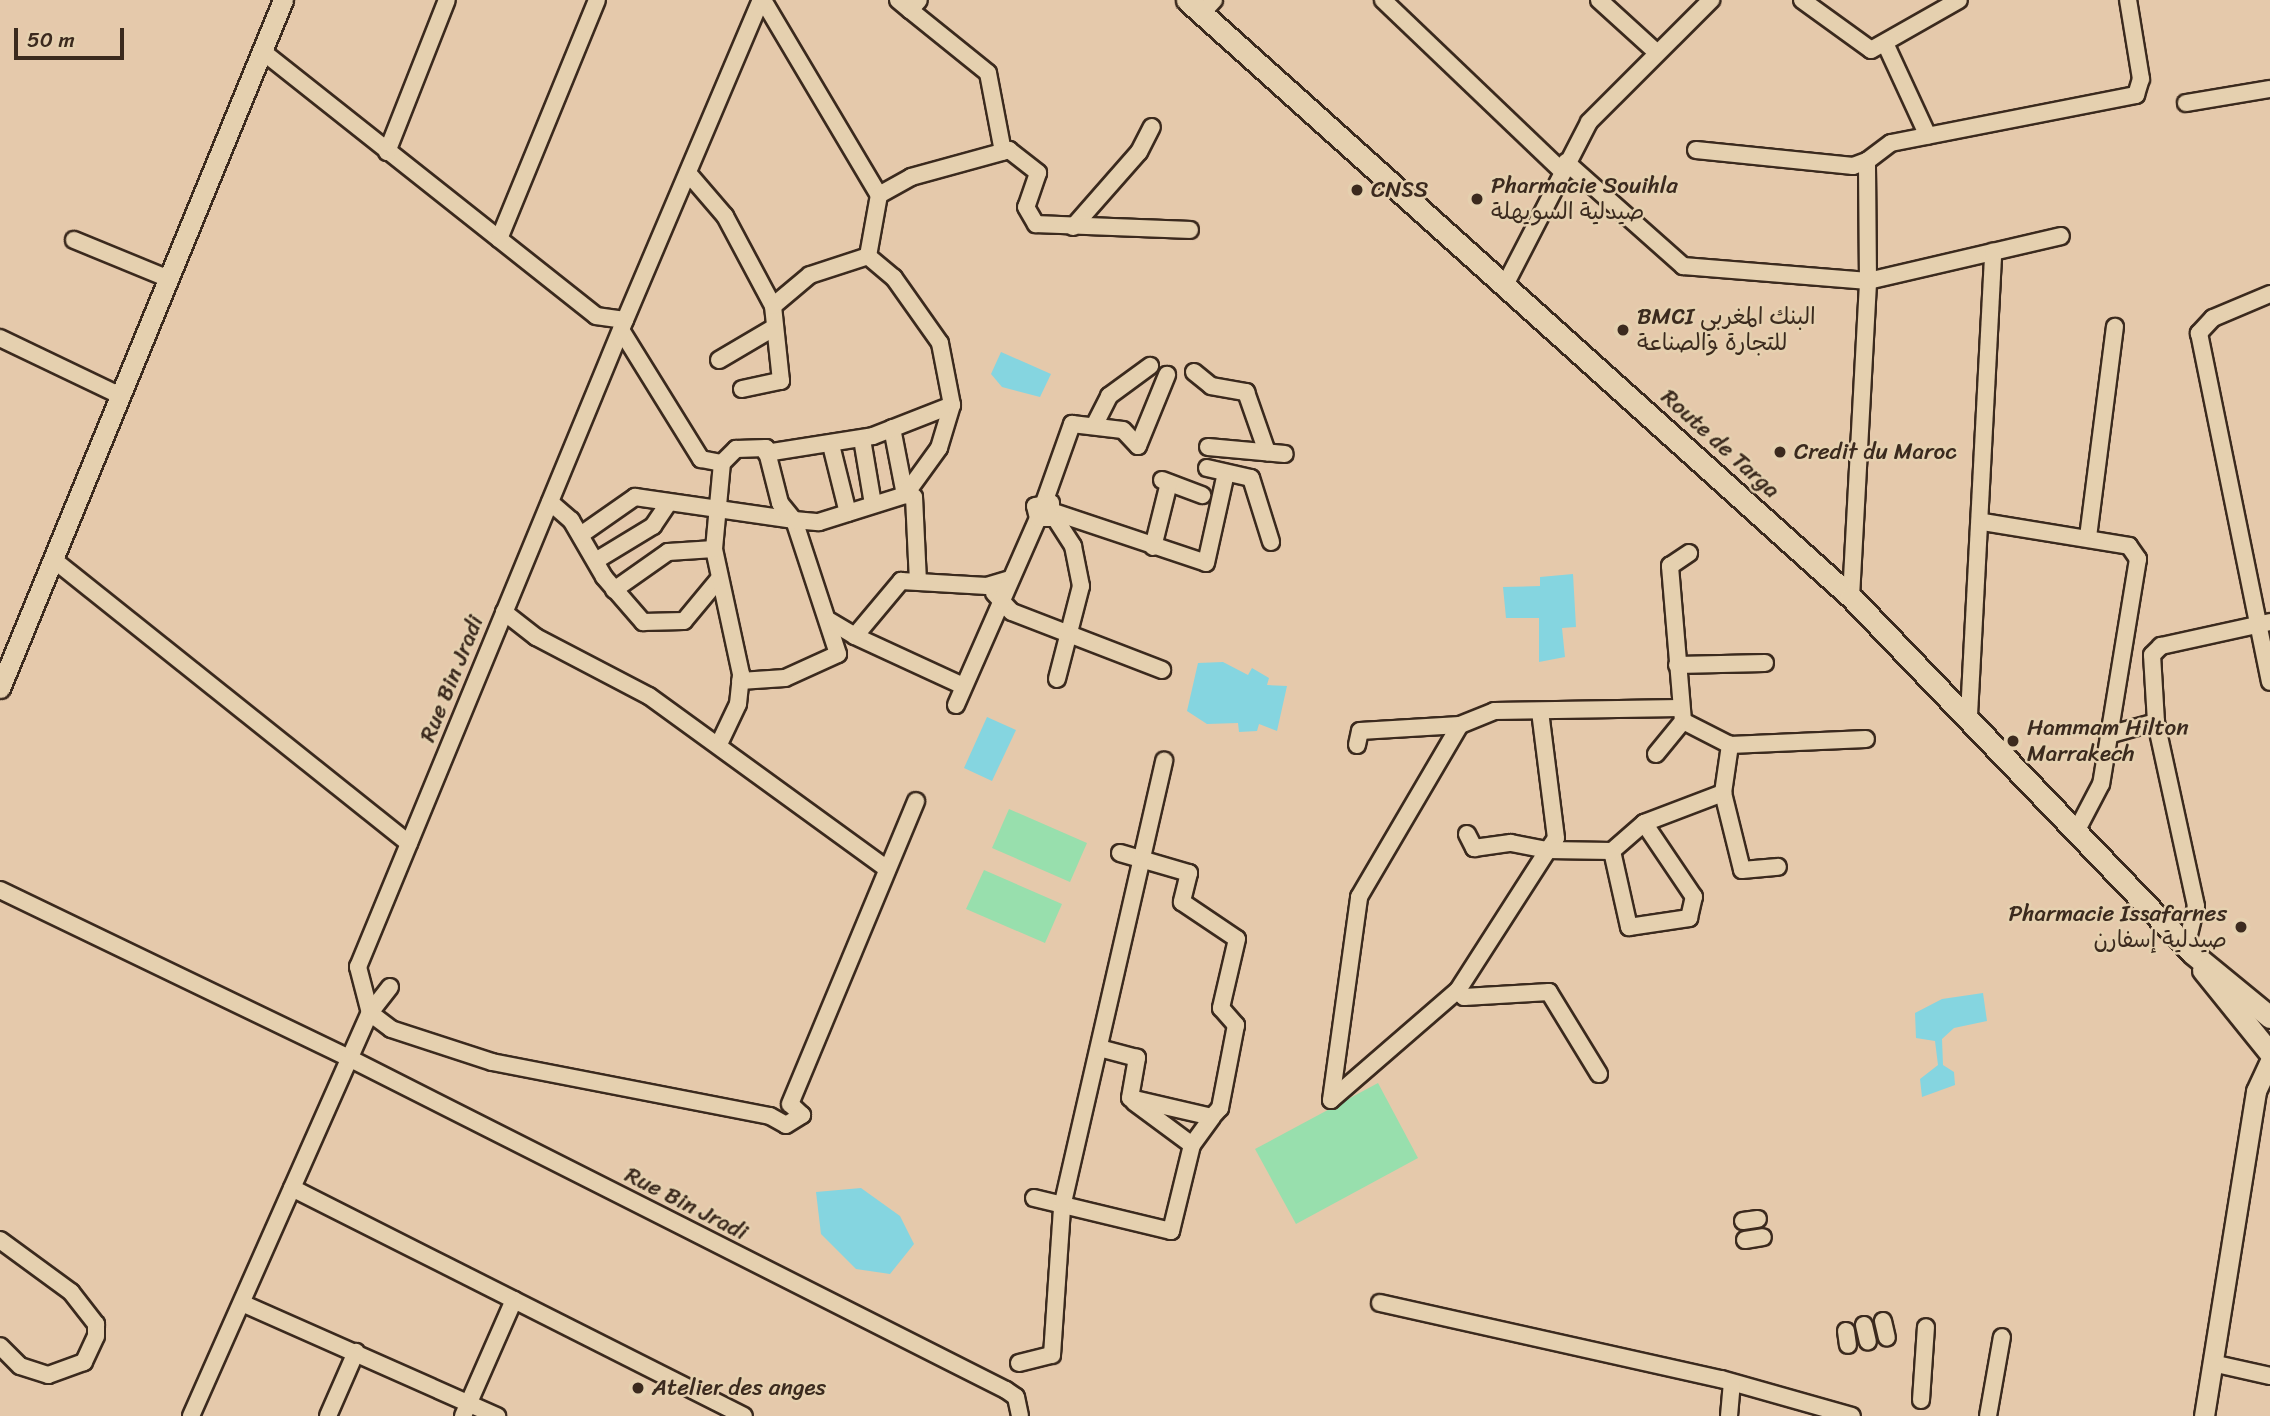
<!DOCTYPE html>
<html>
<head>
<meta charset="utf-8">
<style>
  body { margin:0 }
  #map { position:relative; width:2270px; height:1416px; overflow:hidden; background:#e5c9ab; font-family:Sriracha,"Playpen Sans Arabic",sans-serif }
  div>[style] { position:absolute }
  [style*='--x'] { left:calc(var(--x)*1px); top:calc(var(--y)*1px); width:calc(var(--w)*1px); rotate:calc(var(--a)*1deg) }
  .green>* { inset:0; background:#98dfad }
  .water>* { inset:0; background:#85d5e0 }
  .roads { filter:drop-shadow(2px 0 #3b2a1e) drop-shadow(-2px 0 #3b2a1e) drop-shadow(0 2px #3b2a1e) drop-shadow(0 -2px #3b2a1e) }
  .minor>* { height:16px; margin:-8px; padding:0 8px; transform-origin:8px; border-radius:8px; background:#e5d0af }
  .tertiary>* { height:19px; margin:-9.5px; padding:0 9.5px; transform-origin:9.5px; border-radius:9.5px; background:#e5d0af }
  .secondary>* { height:21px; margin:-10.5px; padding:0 10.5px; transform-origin:10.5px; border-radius:10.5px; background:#e5d0af }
  .dots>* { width:19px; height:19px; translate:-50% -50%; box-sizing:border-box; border:4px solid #e5d0af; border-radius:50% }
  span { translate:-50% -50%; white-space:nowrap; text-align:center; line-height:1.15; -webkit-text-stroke:5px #e5d0af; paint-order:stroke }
  .poi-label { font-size:23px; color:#3b2a1e }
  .left { translate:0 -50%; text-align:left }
  .right { translate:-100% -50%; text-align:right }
  .street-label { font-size:23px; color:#3b2a1e }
  .scale { position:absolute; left:14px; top:28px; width:110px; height:32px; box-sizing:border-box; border:4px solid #3b2a1e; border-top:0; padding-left:9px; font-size:21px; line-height:24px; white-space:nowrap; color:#3b2a1e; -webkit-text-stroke:5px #e5d0af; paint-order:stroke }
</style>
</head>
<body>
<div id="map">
  <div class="green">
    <div style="clip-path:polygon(1009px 809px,1087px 843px,1070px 882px,992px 848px)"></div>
    <div style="clip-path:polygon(984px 870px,1062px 904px,1045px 943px,966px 909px)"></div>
    <div style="clip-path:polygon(1378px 1083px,1418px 1158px,1296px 1224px,1255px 1149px)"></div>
  </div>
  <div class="water">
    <div style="clip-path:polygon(1001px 352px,1051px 374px,1040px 397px,1002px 387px,991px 374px)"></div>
    <div style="clip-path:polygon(1573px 574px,1576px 627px,1562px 628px,1565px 657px,1539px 662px,1539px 618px,1506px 618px,1503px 587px,1540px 586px,1540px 577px)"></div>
    <div style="clip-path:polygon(1223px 662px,1248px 675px,1252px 668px,1269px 678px,1267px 685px,1287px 686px,1277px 731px,1259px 724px,1257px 731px,1239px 732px,1238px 723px,1207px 724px,1187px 711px,1198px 663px)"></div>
    <div style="clip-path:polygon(987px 717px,1016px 730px,992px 781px,964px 768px)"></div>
    <div style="clip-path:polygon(1983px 993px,1987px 1021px,1954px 1028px,1942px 1039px,1943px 1065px,1954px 1072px,1955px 1085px,1922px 1097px,1920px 1079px,1938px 1065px,1935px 1041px,1916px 1038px,1915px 1013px,1942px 999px)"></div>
    <div style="clip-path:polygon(861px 1188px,900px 1216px,914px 1244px,890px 1274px,856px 1269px,821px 1234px,816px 1192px)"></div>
  </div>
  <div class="roads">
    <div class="minor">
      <div style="--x:763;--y:0;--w:227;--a:59.3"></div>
      <div style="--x:898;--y:0;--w:16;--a:40"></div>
      <div style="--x:910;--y:10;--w:13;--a:-48"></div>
      <div style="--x:1383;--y:0;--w:246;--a:43.7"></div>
      <div style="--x:1599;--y:0;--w:76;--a:42.3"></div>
      <div style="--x:1802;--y:0;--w:85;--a:35.9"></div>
      <div style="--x:1871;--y:50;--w:101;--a:-29.6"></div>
      <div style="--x:910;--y:10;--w:100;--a:38.9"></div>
      <div style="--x:988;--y:73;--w:80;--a:79.2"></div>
      <div style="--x:1201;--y:14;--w:19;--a:-47"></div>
      <div style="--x:1885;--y:43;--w:102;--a:65.2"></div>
      <div style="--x:262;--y:51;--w:426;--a:38.4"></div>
      <div style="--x:596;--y:316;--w:29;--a:8"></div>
      <div style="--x:625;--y:320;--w:348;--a:-67"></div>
      <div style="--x:2186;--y:103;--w:85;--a:-9.5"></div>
      <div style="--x:1696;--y:150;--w:158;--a:5.8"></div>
      <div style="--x:1853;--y:166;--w:15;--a:-20"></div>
      <div style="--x:387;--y:152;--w:163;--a:-68.5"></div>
      <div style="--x:1566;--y:162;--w:157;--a:41.6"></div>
      <div style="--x:1683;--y:266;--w:186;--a:4.6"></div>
      <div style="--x:1868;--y:281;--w:198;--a:-13.1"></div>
      <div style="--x:688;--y:173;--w:57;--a:49.3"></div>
      <div style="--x:725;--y:216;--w:102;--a:61.9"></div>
      <div style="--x:1073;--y:227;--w:100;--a:-48.7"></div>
      <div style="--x:1139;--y:152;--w:28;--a:-63"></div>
      <div style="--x:499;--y:239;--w:258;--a:-67.7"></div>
      <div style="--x:74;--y:240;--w:103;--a:22.3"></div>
      <div style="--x:1505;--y:285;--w:183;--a:-62.7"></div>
      <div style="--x:1589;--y:122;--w:173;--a:-45"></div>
      <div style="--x:2270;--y:294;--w:62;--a:157.2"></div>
      <div style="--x:2213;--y:318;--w:21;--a:133"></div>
      <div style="--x:2199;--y:333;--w:356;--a:78.5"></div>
      <div style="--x:621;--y:330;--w:152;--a:58.2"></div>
      <div style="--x:701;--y:459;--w:21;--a:11"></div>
      <div style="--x:0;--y:338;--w:134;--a:25.6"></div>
      <div style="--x:719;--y:360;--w:65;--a:-30.5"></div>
      <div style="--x:1194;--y:372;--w:22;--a:39"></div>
      <div style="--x:1211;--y:386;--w:36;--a:10"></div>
      <div style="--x:1246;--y:392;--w:64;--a:70.7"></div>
      <div style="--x:742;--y:389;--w:40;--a:-12"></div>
      <div style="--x:781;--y:381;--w:75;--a:-96.1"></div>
      <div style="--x:773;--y:306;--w:48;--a:-40"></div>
      <div style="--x:810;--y:275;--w:61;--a:-18.1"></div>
      <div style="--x:1094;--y:426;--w:34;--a:-63"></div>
      <div style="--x:1109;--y:396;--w:51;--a:-36.2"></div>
      <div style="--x:892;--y:428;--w:68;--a:79"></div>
      <div style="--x:905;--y:495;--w:9;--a:13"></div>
      <div style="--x:914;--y:497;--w:84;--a:87.3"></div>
      <div style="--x:862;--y:439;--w:66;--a:80.4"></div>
      <div style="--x:831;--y:445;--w:70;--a:76"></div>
      <div style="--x:1138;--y:446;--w:77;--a:-67.8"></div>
      <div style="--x:1208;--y:447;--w:77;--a:5.2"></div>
      <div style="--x:766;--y:453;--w:108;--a:-9"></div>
      <div style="--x:873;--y:436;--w:85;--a:-21.4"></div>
      <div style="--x:1207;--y:468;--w:45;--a:12.8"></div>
      <div style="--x:1251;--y:478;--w:67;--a:72.6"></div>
      <div style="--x:1162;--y:480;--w:43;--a:20.6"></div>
      <div style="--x:1045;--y:500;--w:81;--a:-70.4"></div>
      <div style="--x:1072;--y:424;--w:51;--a:6.7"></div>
      <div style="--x:1123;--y:430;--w:22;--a:47"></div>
      <div style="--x:550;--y:502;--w:28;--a:41"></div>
      <div style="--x:571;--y:520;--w:66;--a:59.9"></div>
      <div style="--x:604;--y:577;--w:60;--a:49.1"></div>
      <div style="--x:643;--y:622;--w:41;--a:-1.4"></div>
      <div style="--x:684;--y:621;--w:55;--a:-50.2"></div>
      <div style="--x:1054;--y:512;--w:160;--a:18.5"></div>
      <div style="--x:1206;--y:563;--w:92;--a:-77.5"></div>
      <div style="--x:1053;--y:515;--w:37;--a:57"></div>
      <div style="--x:1073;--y:546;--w:41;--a:78.7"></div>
      <div style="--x:1081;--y:586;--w:96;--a:104.5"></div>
      <div style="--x:1983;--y:522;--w:148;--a:9.3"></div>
      <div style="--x:2129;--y:546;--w:16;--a:55"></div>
      <div style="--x:2138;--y:559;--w:228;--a:99.3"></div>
      <div style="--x:2101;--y:784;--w:50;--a:117.6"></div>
      <div style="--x:582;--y:534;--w:65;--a:-34.9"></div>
      <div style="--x:635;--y:497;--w:161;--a:8.2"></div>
      <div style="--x:794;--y:520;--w:141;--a:71.8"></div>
      <div style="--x:838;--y:654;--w:58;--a:155.6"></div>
      <div style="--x:785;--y:678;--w:45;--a:176.2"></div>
      <div style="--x:2088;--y:537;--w:212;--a:-82.7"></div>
      <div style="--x:1153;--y:547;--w:66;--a:-76"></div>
      <div style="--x:54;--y:560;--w:454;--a:38.6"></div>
      <div style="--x:597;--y:560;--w:66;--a:-31.3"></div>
      <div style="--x:653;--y:526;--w:27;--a:-56"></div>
      <div style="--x:614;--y:590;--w:66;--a:-35.1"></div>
      <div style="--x:668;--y:552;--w:46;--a:-3.7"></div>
      <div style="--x:994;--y:593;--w:26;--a:47"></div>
      <div style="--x:1012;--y:612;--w:161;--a:21.1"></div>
      <div style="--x:1851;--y:597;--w:316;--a:-86.9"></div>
      <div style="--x:1868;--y:281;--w:120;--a:-90.5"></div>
      <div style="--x:1867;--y:161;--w:30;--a:-37"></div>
      <div style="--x:1891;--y:143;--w:250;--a:-11.1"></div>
      <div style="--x:2136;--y:95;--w:17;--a:-73"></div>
      <div style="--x:2141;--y:79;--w:80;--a:-99.3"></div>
      <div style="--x:504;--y:612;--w:41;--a:38"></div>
      <div style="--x:536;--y:637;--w:127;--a:27.6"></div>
      <div style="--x:649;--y:696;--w:294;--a:36"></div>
      <div style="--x:830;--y:621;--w:29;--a:31"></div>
      <div style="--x:855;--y:636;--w:72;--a:-50.1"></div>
      <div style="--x:901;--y:581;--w:86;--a:3.3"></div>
      <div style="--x:987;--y:586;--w:21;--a:-17"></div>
      <div style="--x:855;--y:636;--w:119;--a:24.8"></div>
      <div style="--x:1677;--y:665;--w:88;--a:-1.3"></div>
      <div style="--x:956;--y:705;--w:204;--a:-66.3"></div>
      <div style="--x:1038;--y:518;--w:12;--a:-104"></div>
      <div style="--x:1035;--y:506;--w:16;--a:-11"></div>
      <div style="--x:1051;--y:503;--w:15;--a:90"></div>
      <div style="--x:1051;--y:518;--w:13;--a:180"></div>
      <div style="--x:1969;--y:715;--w:464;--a:-87"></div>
      <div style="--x:1683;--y:721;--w:53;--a:27.1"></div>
      <div style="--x:1730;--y:745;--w:136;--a:-2.5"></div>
      <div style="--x:2108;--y:735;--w:50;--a:-15.2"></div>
      <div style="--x:719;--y:744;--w:44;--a:-64.6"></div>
      <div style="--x:738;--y:704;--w:30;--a:-84"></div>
      <div style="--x:741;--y:674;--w:128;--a:-102.2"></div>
      <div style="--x:714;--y:549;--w:86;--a:-84.7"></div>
      <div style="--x:722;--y:463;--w:20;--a:-45"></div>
      <div style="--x:736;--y:449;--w:30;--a:-2"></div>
      <div style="--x:766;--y:448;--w:57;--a:75.7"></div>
      <div style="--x:780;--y:503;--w:22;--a:51"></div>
      <div style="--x:794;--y:520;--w:25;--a:5"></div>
      <div style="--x:819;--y:522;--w:90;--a:-17.4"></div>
      <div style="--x:905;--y:495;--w:58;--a:-54.1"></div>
      <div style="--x:939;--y:448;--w:45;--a:-73.2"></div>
      <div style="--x:952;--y:405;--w:63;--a:-101"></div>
      <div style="--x:940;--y:343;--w:80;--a:-125.3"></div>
      <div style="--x:894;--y:278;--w:34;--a:-140"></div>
      <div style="--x:868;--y:256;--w:62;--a:-79.8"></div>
      <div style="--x:879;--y:195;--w:37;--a:-29"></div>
      <div style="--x:911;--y:177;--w:102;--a:-15.4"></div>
      <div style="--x:1009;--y:150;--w:37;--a:38"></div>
      <div style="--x:1038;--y:173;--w:36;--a:109"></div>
      <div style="--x:1026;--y:207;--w:20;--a:60"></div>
      <div style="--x:1036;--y:224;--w:154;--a:2.2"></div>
      <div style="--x:1357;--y:745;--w:14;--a:-78"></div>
      <div style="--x:1360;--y:731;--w:100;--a:-3.4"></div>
      <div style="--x:1460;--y:725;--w:37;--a:-22"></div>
      <div style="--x:1494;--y:711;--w:186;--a:-0.9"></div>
      <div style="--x:1656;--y:754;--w:43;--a:-50.7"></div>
      <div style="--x:1683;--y:721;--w:156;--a:-94.8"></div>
      <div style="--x:1670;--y:566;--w:23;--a:-34"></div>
      <div style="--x:1723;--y:793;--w:79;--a:76.1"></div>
      <div style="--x:1742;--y:870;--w:36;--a:-5"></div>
      <div style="--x:1467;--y:834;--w:16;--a:63"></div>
      <div style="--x:1474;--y:848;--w:37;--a:-8"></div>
      <div style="--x:1511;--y:843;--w:38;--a:11"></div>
      <div style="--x:1548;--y:850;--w:14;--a:-56"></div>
      <div style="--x:1556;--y:838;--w:127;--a:-97.2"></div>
      <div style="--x:1612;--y:851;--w:78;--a:77.4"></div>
      <div style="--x:1629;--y:927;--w:61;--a:-8.5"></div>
      <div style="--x:1689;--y:918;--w:22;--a:-77"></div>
      <div style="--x:1694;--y:897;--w:89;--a:-124"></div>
      <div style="--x:1120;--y:853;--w:72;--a:16.2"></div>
      <div style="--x:1189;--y:873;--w:30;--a:104"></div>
      <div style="--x:1182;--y:902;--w:66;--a:33.9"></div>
      <div style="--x:1237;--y:939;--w:71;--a:103.1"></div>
      <div style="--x:1221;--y:1008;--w:23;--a:49"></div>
      <div style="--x:1236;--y:1025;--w:85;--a:100.9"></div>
      <div style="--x:1220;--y:1108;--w:12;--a:132"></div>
      <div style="--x:0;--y:890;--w:385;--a:25.7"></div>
      <div style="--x:347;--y:1057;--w:738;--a:26.81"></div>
      <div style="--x:1006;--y:1390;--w:12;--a:35"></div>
      <div style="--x:1016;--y:1397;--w:19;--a:78"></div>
      <div style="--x:2186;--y:947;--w:42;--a:-76.3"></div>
      <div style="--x:2196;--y:906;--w:188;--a:-102.3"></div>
      <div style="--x:2156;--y:722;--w:67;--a:-93.4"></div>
      <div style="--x:2152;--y:655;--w:13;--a:-45"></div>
      <div style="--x:2161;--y:646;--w:112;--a:-12.4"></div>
      <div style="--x:390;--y:987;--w:33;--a:128"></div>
      <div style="--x:370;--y:1013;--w:26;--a:37"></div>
      <div style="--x:391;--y:1029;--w:106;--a:18.1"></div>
      <div style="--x:492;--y:1062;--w:283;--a:11"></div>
      <div style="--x:770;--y:1116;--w:18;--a:29"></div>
      <div style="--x:786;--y:1125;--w:19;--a:-32"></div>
      <div style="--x:802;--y:1115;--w:16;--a:-137"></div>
      <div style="--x:790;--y:1104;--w:328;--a:-67.4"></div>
      <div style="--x:1458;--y:990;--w:168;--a:139.1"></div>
      <div style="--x:1331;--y:1100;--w:205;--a:-82.1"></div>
      <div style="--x:1359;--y:897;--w:199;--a:-59.6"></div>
      <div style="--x:1599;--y:1074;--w:96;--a:-121.4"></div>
      <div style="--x:1549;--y:992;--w:85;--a:176.6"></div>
      <div style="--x:1464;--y:997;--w:9;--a:-131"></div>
      <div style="--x:1458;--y:990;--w:166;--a:-57.3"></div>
      <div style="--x:1548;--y:850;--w:64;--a:0.9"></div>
      <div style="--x:1612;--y:851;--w:43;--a:-41.2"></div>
      <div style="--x:1644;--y:823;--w:85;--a:-20.8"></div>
      <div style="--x:1723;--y:793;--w:49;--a:-81.7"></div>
      <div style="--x:1134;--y:1102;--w:72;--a:36.6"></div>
      <div style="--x:292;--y:1188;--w:506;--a:26.77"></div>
      <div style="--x:1034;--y:1198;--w:141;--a:13.5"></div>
      <div style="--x:1171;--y:1231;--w:89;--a:-76.3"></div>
      <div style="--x:1192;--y:1145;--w:34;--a:-54"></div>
      <div style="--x:1212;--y:1117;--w:84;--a:-167"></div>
      <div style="--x:1130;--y:1098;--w:41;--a:-80.1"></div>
      <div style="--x:1137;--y:1058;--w:39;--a:-165"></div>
      <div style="--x:1743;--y:1221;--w:15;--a:-8"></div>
      <div style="--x:0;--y:1240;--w:88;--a:36.2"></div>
      <div style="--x:71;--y:1292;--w:41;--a:52"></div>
      <div style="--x:96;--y:1324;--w:12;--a:90"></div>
      <div style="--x:96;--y:1336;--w:29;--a:115"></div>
      <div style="--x:84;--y:1362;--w:38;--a:160"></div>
      <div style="--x:48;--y:1375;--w:29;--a:-162"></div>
      <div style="--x:20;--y:1366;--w:28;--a:-135"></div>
      <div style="--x:1745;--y:1240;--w:18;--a:-9"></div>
      <div style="--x:1380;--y:1303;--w:349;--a:12.6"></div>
      <div style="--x:1721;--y:1379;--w:136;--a:15.8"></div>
      <div style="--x:244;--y:1304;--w:277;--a:23.9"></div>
      <div style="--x:1883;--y:1321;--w:17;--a:77"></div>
      <div style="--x:1864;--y:1325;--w:17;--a:77"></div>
      <div style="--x:1846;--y:1331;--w:14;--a:82"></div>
      <div style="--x:1019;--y:1363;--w:34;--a:-14"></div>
      <div style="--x:1052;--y:1355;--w:148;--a:-86.1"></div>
      <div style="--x:1062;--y:1207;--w:458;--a:-77.1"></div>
      <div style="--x:2212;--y:1363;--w:59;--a:12.6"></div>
      <div style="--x:1921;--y:1400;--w:73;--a:-86.1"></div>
      <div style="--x:191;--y:1416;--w:441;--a:-66.1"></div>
      <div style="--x:370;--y:1013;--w:48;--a:-104.6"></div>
      <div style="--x:358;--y:967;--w:700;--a:-67.58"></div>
      <div style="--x:328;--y:1416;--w:70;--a:-66.4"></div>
      <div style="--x:463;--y:1416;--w:127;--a:-66.3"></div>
      <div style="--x:1729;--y:1416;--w:33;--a:-85"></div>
      <div style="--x:1988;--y:1416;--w:80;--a:-80"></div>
    </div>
    <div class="tertiary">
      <div style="--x:0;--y:688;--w:744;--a:-67.64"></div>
      <div style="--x:2204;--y:1416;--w:329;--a:-80.9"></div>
      <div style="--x:2256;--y:1091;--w:33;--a:-65"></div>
    </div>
    <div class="secondary">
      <div style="--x:1187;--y:0;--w:893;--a:41.96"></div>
      <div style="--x:1851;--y:597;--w:493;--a:46.2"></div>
      <div style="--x:2192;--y:953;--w:101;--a:39.4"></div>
      <div style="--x:2203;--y:970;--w:107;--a:51.1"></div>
    </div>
  </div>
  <div class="dots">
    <div style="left:1357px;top:190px;background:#3b2a1e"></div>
    <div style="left:1477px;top:199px;background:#3b2a1e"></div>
    <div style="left:1623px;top:330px;background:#3b2a1e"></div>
    <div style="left:1780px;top:452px;background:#3b2a1e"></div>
    <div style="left:2013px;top:741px;background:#3b2a1e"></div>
    <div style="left:2241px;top:927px;background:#3b2a1e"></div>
    <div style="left:638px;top:1388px;background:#3b2a1e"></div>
  </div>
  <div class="poi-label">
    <span class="left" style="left:1491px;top:199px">Pharmacie Souihla<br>صيدلية السويهلة</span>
    <span class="left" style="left:1371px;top:190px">CNSS</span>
    <span class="left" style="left:1637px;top:330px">BMCI البنك المغربي<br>للتجارة والصناعة</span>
    <span class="left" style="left:1794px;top:452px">Credit du Maroc</span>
    <span class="left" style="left:2027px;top:741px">Hammam Hilton<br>Marrakech</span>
    <span class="right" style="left:2227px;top:927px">Pharmacie Issafarnes<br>صيدلية إسفارن</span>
    <span class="left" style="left:652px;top:1388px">Atelier des anges</span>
  </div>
  <div class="street-label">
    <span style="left:1720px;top:444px;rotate:42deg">Route de Targa</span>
    <span style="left:452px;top:679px;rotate:-68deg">Rue Bin Jradi</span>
    <span style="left:686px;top:1204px;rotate:27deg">Rue Bin Jradi</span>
  </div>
  <div class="scale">50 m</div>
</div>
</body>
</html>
